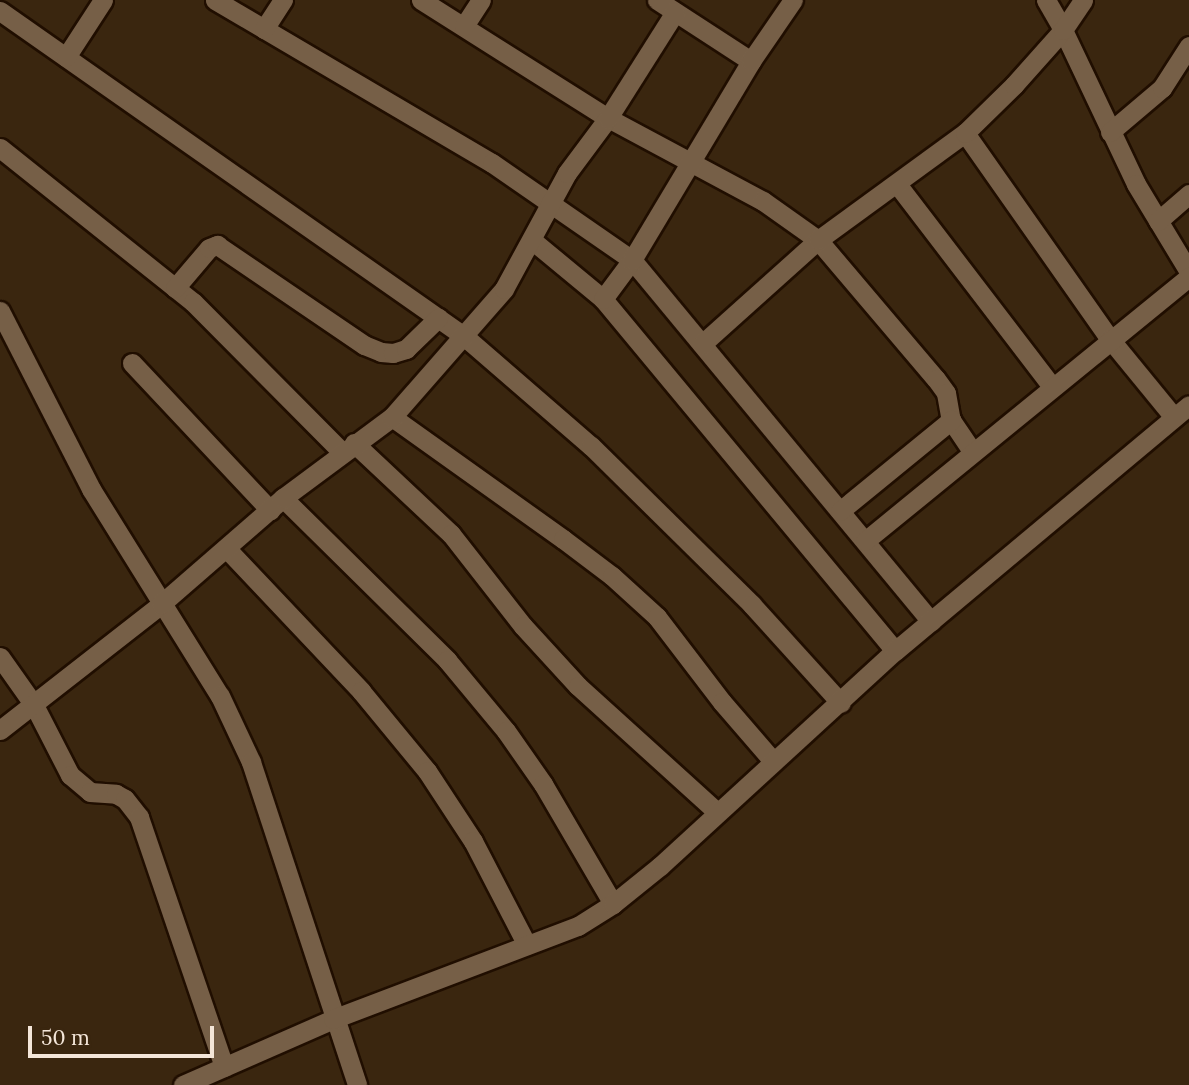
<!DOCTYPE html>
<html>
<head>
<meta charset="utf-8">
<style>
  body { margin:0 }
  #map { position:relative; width:1189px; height:1085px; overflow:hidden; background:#3a260f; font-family:Lora,serif }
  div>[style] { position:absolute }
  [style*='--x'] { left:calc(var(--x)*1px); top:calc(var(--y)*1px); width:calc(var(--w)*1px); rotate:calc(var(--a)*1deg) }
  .roads { filter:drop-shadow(2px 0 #200e00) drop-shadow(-2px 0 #200e00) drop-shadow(0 2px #200e00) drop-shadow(0 -2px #200e00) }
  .minor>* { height:19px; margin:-9.5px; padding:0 9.5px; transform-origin:9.5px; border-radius:9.5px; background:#765f47 }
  span { translate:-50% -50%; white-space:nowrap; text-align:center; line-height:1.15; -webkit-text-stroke:5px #3a260f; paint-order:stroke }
  .scale { position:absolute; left:28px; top:1026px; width:186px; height:32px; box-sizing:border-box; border:4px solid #f4e6d9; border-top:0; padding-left:9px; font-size:21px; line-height:24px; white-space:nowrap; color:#f4e6d9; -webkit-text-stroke:5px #3a260f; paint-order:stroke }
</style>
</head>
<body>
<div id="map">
  <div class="roads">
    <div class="minor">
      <div style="--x:215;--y:0;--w:321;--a:30.5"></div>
      <div style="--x:492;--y:163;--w:170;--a:34.7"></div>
      <div style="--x:632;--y:260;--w:469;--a:50.4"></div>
      <div style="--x:421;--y:0;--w:221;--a:32.3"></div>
      <div style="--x:608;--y:118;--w:176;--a:28.2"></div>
      <div style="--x:763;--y:201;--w:67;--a:35.3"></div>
      <div style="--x:818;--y:240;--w:182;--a:49.7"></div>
      <div style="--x:936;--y:379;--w:17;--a:54"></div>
      <div style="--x:946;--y:393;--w:27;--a:80"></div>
      <div style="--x:951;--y:420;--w:37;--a:56"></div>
      <div style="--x:657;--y:0;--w:112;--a:33"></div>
      <div style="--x:1046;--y:0;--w:34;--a:60"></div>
      <div style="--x:1063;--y:30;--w:170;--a:64.6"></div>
      <div style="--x:1136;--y:184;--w:103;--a:58.9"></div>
      <div style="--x:0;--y:11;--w:568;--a:35.03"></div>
      <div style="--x:465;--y:337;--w:167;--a:40.9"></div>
      <div style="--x:591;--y:446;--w:226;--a:44.6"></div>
      <div style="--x:752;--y:605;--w:132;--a:47.8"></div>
      <div style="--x:464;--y:26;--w:31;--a:-57"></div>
      <div style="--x:264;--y:29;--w:35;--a:-57"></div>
      <div style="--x:66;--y:57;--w:68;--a:-57"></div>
      <div style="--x:1110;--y:132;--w:68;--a:-40.2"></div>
      <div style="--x:1162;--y:88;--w:50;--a:-57.3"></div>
      <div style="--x:965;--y:133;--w:252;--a:54.9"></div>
      <div style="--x:1110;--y:339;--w:99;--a:50.7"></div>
      <div style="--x:0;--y:148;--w:247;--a:38.6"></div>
      <div style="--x:193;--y:302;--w:211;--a:45.2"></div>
      <div style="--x:897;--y:184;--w:255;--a:52.6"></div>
      <div style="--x:1158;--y:221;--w:41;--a:-41.1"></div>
      <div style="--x:533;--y:241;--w:91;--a:39.6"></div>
      <div style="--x:603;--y:299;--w:457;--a:50.3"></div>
      <div style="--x:175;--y:288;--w:52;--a:-49.6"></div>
      <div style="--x:209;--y:248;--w:9;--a:-21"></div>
      <div style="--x:217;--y:245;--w:178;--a:34.2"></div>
      <div style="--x:364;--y:345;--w:18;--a:22"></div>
      <div style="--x:381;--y:352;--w:12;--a:5"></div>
      <div style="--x:393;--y:353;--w:14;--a:-17"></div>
      <div style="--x:406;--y:349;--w:45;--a:-44.1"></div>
      <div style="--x:603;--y:299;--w:49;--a:-53.4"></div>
      <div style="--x:632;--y:260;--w:232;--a:-59.1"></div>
      <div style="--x:751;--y:61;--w:74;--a:-55.5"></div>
      <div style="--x:0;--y:311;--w:200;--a:62.9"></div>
      <div style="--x:91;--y:489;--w:244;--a:58.1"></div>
      <div style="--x:220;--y:696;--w:73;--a:64.8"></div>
      <div style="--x:251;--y:762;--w:340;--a:71.8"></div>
      <div style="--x:702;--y:344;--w:156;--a:-41.9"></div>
      <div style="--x:818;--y:240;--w:182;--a:-36.1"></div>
      <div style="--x:965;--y:133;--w:69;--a:-44.4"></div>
      <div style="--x:1014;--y:85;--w:74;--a:-48.3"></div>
      <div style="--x:1063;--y:30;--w:36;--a:-56"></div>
      <div style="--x:132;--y:363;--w:202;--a:46.8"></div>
      <div style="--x:392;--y:417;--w:210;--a:35.5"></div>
      <div style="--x:563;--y:539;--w:61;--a:37.1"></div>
      <div style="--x:612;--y:576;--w:61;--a:42.3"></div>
      <div style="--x:657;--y:617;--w:107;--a:52.6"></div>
      <div style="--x:722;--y:702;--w:78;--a:49.2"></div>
      <div style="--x:354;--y:443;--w:133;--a:43.2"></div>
      <div style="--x:451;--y:534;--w:117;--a:52"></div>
      <div style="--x:523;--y:626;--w:81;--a:47.5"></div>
      <div style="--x:578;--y:686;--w:188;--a:42.2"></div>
      <div style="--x:283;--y:498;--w:231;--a:44.6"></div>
      <div style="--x:447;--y:660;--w:92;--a:50.3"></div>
      <div style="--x:506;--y:731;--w:65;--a:55.1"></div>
      <div style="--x:543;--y:784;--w:139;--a:59.7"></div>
      <div style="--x:840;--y:511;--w:144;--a:-39.3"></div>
      <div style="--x:865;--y:541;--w:418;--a:-39.2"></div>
      <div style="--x:226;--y:548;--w:197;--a:46.6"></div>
      <div style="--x:361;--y:691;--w:104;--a:50.5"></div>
      <div style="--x:427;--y:771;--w:84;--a:56.7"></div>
      <div style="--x:473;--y:841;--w:117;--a:62.6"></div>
      <div style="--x:0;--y:657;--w:59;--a:54.7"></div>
      <div style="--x:34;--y:705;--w:79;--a:62.8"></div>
      <div style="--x:70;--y:775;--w:26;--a:40"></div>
      <div style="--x:90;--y:792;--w:26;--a:4"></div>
      <div style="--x:116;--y:794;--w:10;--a:29"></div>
      <div style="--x:125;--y:799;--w:23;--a:52"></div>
      <div style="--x:139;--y:817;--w:264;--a:71.2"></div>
      <div style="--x:0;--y:730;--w:204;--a:-38"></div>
      <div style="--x:161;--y:604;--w:162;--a:-41"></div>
      <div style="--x:283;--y:498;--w:136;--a:-36.6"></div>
      <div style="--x:392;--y:417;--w:170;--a:-48.8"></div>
      <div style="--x:504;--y:289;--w:132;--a:-61.5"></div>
      <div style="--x:567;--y:173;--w:69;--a:-53.3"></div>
      <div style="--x:608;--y:118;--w:125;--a:-57.7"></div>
      <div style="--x:183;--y:1085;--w:164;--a:-23.7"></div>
      <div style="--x:333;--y:1019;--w:262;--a:-20.8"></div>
      <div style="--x:578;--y:926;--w:41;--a:-32.2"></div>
      <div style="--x:613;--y:904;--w:60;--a:-39"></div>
      <div style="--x:660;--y:866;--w:319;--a:-42.5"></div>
      <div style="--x:895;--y:651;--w:383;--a:-39.9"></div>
    </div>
  </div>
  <div class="scale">50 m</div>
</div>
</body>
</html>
